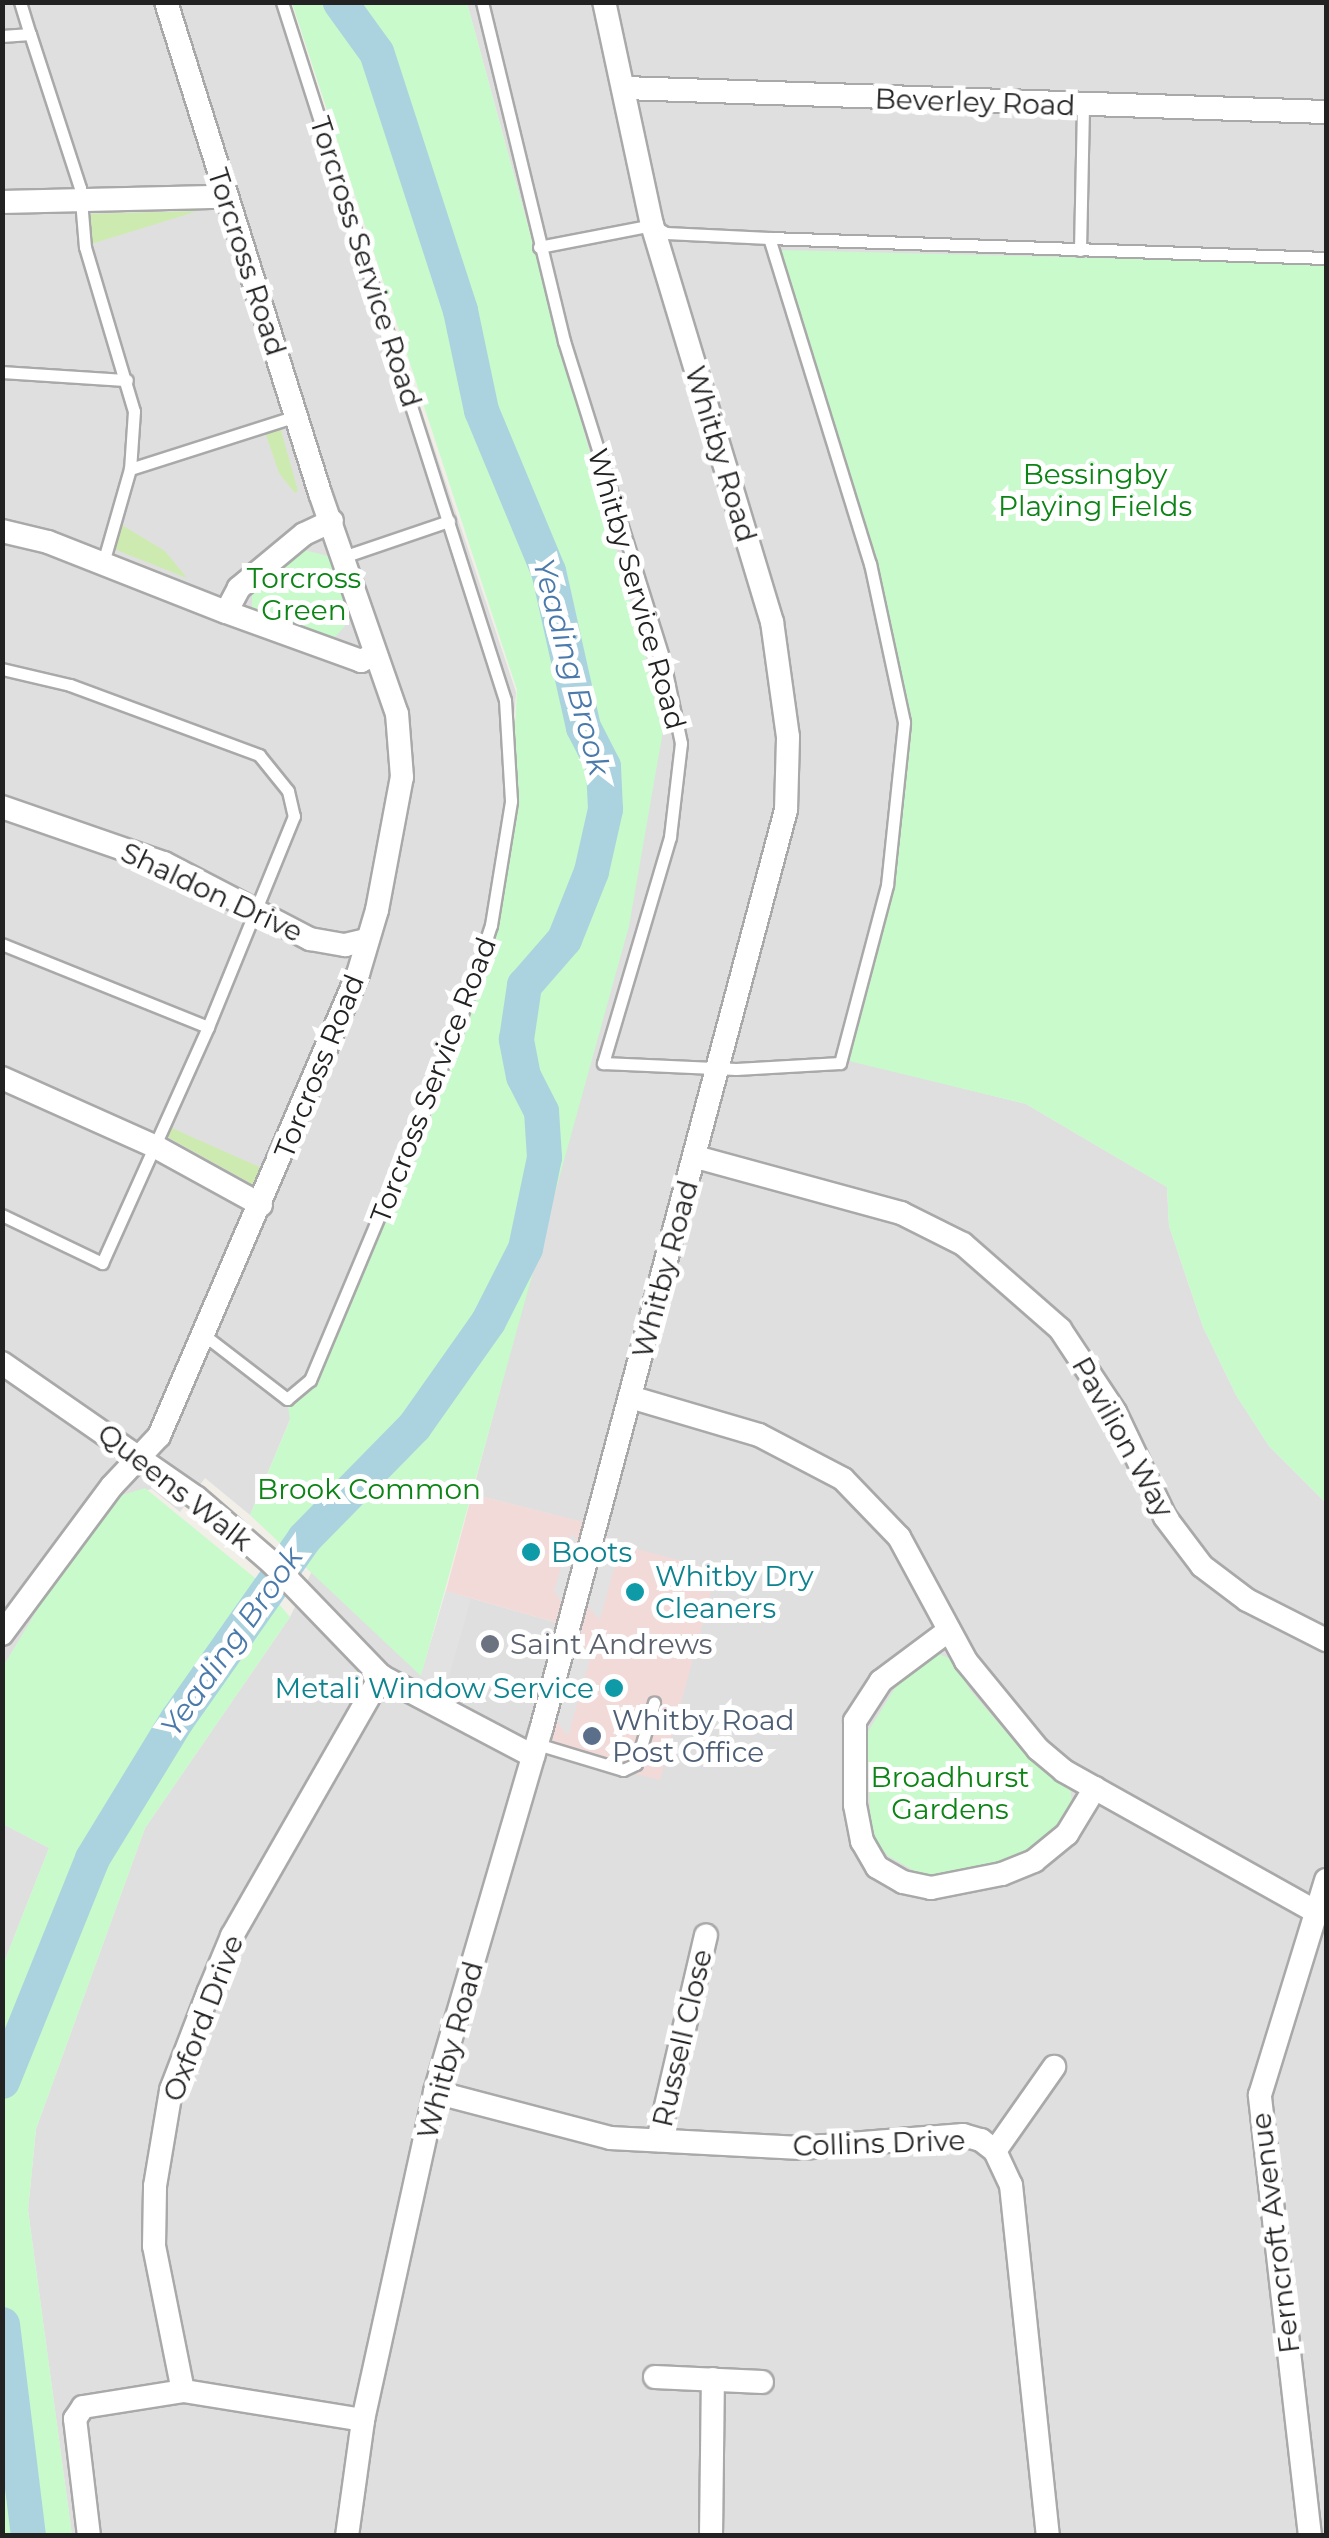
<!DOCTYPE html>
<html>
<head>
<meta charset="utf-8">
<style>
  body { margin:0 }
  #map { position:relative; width:1329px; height:2538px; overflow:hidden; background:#f2efe9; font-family:Montserrat,sans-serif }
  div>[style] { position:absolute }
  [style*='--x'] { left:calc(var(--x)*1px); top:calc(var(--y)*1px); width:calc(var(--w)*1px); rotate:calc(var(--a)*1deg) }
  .residential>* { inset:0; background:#e0dfdf }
  .commercial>* { inset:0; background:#f2dad9 }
  .grass>* { inset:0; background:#cdebb0 }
  .park>* { inset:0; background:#c8facc }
  .parking>* { inset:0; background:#e2e2e2 }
  .river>* { height:35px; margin:-17.5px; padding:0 17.5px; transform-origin:17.5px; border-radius:17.5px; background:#aad3df }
  .roads { filter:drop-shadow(2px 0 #a9a9a9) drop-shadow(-2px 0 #a9a9a9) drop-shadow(0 2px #a9a9a9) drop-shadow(0 -2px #a9a9a9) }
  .service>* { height:11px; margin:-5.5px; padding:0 5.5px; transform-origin:5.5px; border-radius:5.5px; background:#fff }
  .minor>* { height:22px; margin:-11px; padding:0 11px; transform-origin:11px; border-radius:11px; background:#fff }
  .dots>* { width:28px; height:28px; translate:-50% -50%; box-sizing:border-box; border:5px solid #fff; border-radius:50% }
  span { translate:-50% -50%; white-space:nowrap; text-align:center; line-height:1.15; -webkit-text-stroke:10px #fff; paint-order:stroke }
  .street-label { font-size:28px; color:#222 }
  .park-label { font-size:28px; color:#0c8416 }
  .culture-label { font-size:28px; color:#0d838f }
  .left { translate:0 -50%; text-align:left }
  .right { translate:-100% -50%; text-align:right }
  .worship-label { font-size:28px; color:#5b616d }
  .service-label { font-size:28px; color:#4e5e75 }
  .water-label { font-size:30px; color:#4a7aab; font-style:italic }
  .frame { position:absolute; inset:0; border:5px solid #222; pointer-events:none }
</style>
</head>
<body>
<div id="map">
  <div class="residential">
    <div style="clip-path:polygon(3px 3px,285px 3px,516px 692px,504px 862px,467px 997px,250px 1515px,205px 1478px,180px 1512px,152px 1489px,119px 1496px,59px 1574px,3px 1668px)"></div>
    <div style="clip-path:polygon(467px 3px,1326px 3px,1326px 264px,782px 251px,877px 569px,909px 725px,893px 887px,849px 1060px,1026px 1104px,1167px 1187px,1169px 1226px,1203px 1327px,1236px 1395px,1269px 1446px,1326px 1503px,1326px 2535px,72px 2536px,28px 2210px,36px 2129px,145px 1828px,290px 1617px,312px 1571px,421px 1675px,446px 1591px,565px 1625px,594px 1525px,472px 1494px,590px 1055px,664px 725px)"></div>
    <div style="clip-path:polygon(3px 1824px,49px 1848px,3px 1965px)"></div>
  </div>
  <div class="commercial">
    <div style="clip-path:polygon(472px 1494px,595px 1525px,565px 1625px,446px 1591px)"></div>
    <div style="clip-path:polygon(606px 1541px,717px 1570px,660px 1780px,548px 1752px)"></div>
  </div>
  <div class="grass">
    <div style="clip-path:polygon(198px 211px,88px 245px,87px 214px)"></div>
    <div style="clip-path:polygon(280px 427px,298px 491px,295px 493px,279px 473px,265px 432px)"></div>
    <div style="clip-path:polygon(122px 525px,165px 551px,187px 578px,114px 549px)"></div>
    <div style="clip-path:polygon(165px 1125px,264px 1169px,254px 1185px,162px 1134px)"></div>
  </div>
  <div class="park">
    <div style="clip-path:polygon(292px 3px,467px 3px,664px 725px,629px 926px,421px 1676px,250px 1515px,290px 1420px,287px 1399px,302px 1388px,358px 1274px,491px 925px,511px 801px,517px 690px)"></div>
    <div style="clip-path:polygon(781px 250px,1326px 264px,1326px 1503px,1269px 1446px,1236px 1395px,1203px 1327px,1169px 1226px,1167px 1187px,1026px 1104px,849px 1061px,893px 887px,909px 725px,877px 569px)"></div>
    <div style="clip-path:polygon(300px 549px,332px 557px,350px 620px,335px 637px,265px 619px,252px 609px,252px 589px)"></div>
    <div style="clip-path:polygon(145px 1488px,260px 1582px,290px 1617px,145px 1828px,36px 2129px,28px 2210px,72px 2535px,3px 2535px,3px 1965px,49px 1848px,3px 1824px,2px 1668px,59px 1574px,119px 1496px)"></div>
    <div style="clip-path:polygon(939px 1654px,953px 1660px,970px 1690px,1020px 1748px,1070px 1785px,1072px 1803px,1057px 1831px,1027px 1854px,929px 1879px,888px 1856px,871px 1834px,867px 1733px,900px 1680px)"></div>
  </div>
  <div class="parking">
    <div style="clip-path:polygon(571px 1533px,587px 1552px,569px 1613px,554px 1591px)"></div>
    <div style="clip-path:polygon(604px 1546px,615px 1565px,600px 1620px,587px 1606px)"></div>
    <div style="clip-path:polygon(446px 1591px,471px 1599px,444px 1694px,421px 1676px)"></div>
    <div style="clip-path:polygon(579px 1636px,590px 1659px,568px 1736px,555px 1720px)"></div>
  </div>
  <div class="river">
    <div style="--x:2;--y:2081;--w:240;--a:-68"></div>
    <div style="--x:92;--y:1858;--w:163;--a:-58.6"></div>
    <div style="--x:177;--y:1719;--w:221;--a:-54.9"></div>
    <div style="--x:304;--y:1538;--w:157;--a:-45.5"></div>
    <div style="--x:414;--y:1426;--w:128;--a:-54.8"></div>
    <div style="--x:488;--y:1321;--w:82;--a:-63.1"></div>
    <div style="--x:525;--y:1248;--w:93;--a:-78.2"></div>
    <div style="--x:544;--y:1157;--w:46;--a:-93.7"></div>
    <div style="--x:541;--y:1111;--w:39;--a:-117"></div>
    <div style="--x:523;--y:1076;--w:38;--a:-101"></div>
    <div style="--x:516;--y:1039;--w:55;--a:-81.6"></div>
    <div style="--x:524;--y:985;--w:61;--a:-49"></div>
    <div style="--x:564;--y:939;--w:73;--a:-68.3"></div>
    <div style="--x:591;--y:871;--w:64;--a:-77.3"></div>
    <div style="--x:605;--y:809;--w:43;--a:-92.7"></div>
    <div style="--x:603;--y:766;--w:44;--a:-117.1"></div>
    <div style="--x:583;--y:727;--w:160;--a:-102.6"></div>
    <div style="--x:548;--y:571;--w:174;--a:-112.6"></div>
    <div style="--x:481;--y:410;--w:102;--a:-101.9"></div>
    <div style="--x:460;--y:310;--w:271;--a:-108"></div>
    <div style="--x:376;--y:52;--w:62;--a:-125.8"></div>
    <div style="--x:2;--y:2324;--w:214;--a:83"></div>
  </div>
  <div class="roads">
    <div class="service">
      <div style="--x:20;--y:2;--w:34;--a:73"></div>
      <div style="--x:482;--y:2;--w:349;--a:76.4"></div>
      <div style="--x:564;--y:341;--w:331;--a:72.6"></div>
      <div style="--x:663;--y:657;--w:88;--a:78.2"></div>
      <div style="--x:681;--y:743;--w:95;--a:96.7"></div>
      <div style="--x:670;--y:837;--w:236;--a:106.5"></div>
      <div style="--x:603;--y:1063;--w:133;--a:2.6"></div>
      <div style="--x:736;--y:1069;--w:104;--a:-3.3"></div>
      <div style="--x:840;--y:1063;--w:184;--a:-75.2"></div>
      <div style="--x:887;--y:885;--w:164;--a:-84"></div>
      <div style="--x:904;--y:722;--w:162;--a:-102.1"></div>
      <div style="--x:870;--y:564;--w:341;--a:-107.2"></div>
      <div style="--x:769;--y:238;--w:557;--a:2.06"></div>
      <div style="--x:2;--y:36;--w:28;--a:-4"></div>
      <div style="--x:30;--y:34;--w:162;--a:72"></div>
      <div style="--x:80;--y:188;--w:59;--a:85.2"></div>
      <div style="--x:85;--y:247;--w:171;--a:73.4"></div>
      <div style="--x:134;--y:411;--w:58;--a:93.9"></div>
      <div style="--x:539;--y:247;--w:115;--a:-11"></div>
      <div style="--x:652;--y:225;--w:16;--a:30"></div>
      <div style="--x:666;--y:233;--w:103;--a:2.8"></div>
      <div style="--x:1080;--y:250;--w:144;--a:-88.8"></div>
      <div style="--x:2;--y:372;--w:125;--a:3.7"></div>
      <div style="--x:343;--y:557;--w:112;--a:-18.8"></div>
      <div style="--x:103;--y:563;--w:98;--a:-74"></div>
      <div style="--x:130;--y:469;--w:174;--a:-17.7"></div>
      <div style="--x:2;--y:669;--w:70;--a:13.2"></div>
      <div style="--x:70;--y:685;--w:202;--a:20.3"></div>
      <div style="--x:259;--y:755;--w:46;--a:51.1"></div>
      <div style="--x:288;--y:791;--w:26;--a:77"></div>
      <div style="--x:294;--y:816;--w:228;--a:112.2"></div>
      <div style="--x:208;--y:1027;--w:222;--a:-158.1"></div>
      <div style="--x:2;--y:1215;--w:111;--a:25.6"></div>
      <div style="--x:102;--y:1263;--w:259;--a:-65.8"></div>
      <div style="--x:204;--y:1335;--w:105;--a:37.6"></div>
      <div style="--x:287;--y:1399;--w:30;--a:-40"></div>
      <div style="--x:310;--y:1380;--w:374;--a:-67.2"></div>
      <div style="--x:455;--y:1035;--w:116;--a:-71.9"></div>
      <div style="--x:491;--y:925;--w:126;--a:-80.8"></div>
      <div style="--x:511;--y:801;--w:101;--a:-93.4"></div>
      <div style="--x:505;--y:700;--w:733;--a:-107.72"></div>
      <div style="--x:537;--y:1744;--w:90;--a:16.8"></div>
      <div style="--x:623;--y:1770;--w:14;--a:-25"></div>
      <div style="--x:636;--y:1764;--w:64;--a:-73.6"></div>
    </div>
    <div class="minor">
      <div style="--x:624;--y:88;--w:702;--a:1.96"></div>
      <div style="--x:2;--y:202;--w:209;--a:-1.4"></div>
      <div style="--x:211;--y:197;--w:14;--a:-30"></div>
      <div style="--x:332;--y:521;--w:31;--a:155"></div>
      <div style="--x:304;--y:534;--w:85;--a:140.3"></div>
      <div style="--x:239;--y:588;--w:27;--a:118"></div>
      <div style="--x:226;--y:612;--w:144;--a:19.9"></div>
      <div style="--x:361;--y:661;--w:16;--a:-27"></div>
      <div style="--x:2;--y:531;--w:47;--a:13.4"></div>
      <div style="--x:48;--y:542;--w:191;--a:21.5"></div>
      <div style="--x:2;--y:807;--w:171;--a:19.1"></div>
      <div style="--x:164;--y:863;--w:165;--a:27.5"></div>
      <div style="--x:310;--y:939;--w:36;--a:10"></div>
      <div style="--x:345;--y:945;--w:23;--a:-13"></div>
      <div style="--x:2;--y:1078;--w:169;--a:24.1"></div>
      <div style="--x:156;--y:1147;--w:120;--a:28.9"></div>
      <div style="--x:696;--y:1157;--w:213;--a:15.3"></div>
      <div style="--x:901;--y:1213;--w:69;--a:26.6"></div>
      <div style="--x:963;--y:1244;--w:129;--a:41.2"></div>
      <div style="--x:1060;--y:1329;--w:100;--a:56.5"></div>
      <div style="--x:1115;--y:1412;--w:116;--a:64.5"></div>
      <div style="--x:1165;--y:1517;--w:61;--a:52.9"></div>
      <div style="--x:1202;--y:1566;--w:56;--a:37.1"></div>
      <div style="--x:1247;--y:1600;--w:89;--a:26.9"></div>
      <div style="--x:2;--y:1363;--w:237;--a:34.7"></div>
      <div style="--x:197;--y:1498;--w:98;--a:40.9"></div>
      <div style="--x:271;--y:1562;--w:158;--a:46"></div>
      <div style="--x:381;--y:1676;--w:172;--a:27.8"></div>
      <div style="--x:630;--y:1397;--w:134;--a:16.4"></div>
      <div style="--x:759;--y:1435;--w:95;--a:27.6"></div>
      <div style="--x:843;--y:1479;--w:81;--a:46"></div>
      <div style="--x:899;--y:1537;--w:141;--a:61.6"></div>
      <div style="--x:966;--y:1661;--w:114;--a:50.7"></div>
      <div style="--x:1038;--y:1749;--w:34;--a:40"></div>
      <div style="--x:1064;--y:1771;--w:287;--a:29.2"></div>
      <div style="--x:948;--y:1631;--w:84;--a:143.3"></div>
      <div style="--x:881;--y:1681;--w:48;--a:123"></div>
      <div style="--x:855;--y:1721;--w:84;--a:90"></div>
      <div style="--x:855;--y:1805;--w:37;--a:79"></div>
      <div style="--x:862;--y:1841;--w:30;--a:60"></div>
      <div style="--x:877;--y:1867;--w:30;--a:30"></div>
      <div style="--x:903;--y:1882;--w:29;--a:12"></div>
      <div style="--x:931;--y:1888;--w:72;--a:-11.2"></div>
      <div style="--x:1002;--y:1874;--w:35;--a:-22"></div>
      <div style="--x:1034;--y:1861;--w:43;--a:-39.3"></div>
      <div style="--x:1067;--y:1834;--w:54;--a:-58.7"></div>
      <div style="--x:2;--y:1634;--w:184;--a:-53.4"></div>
      <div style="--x:112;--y:1486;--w:69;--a:-46.8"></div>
      <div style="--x:159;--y:1436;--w:503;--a:-66.7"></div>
      <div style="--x:358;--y:974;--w:67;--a:-73.5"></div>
      <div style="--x:377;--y:910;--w:135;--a:-79.4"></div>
      <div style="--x:402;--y:777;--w:63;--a:-94.5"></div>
      <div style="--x:397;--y:714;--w:234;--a:-109.2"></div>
      <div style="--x:320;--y:493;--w:515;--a:-107.41"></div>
      <div style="--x:435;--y:2092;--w:181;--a:14.7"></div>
      <div style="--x:610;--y:2138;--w:191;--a:3"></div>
      <div style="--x:801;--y:2148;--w:163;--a:-4.6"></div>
      <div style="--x:963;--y:2135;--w:19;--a:16"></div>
      <div style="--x:981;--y:2140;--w:18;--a:38"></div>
      <div style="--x:995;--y:2151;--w:38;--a:65"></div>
      <div style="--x:1011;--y:2185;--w:353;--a:84"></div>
      <div style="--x:658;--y:2140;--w:210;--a:-76.8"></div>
      <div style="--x:995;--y:2151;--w:103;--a:-54.9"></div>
      <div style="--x:655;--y:2377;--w:107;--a:2.7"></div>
      <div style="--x:363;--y:2420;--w:182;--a:-170.8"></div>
      <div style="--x:183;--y:2391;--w:148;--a:-101.3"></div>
      <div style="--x:154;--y:2246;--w:60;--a:-89"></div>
      <div style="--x:155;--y:2186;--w:97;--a:-80.5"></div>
      <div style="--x:171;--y:2090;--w:106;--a:-69"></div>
      <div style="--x:209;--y:1991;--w:60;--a:-67.3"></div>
      <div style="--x:232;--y:1936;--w:300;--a:-60.2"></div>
      <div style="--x:89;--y:2536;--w:118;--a:-96.8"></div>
      <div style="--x:75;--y:2419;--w:14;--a:-56"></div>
      <div style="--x:83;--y:2407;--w:101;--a:-9.1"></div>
      <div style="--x:347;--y:2536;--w:117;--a:-82.1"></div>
      <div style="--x:363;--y:2420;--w:336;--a:-77.6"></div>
      <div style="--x:435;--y:2092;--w:377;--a:-73.7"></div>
      <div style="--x:541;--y:1730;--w:952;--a:-75.09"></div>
      <div style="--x:786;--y:810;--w:73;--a:-88.4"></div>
      <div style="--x:788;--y:737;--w:116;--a:-97.9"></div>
      <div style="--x:772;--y:622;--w:415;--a:-106.8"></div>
      <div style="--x:652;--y:225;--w:228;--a:-102.1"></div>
      <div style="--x:711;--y:2536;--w:157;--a:-89.3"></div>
      <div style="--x:1310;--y:2536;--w:444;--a:-96.5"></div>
      <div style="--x:1260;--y:2095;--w:225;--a:-72.9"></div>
    </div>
  </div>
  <div class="dots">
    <div style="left:531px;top:1552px;background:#0f9aa8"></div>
    <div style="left:635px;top:1592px;background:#0f9aa8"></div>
    <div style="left:490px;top:1644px;background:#6b7280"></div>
    <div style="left:614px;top:1688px;background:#0f9aa8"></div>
    <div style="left:592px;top:1736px;background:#5c6f8a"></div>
  </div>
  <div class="street-label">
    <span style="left:975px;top:102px;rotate:2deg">Beverley Road</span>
    <span style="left:247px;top:262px;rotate:72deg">Torcross Road</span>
    <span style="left:366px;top:262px;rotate:72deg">Torcross Service Road</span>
    <span style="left:721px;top:454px;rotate:73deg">Whitby Road</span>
    <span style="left:637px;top:589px;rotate:74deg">Whitby Service Road</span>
    <span style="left:212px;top:892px;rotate:25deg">Shaldon Drive</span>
    <span style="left:319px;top:1066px;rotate:-68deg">Torcross Road</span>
    <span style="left:433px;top:1080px;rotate:-69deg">Torcross Service Road</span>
    <span style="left:665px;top:1269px;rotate:-75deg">Whitby Road</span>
    <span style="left:1123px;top:1437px;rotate:61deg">Pavilion Way</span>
    <span style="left:175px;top:1487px;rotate:38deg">Queens Walk</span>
    <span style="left:203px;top:2018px;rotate:-69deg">Oxford Drive</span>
    <span style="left:682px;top:2038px;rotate:-77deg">Russell Close</span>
    <span style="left:450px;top:2050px;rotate:-75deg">Whitby Road</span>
    <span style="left:879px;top:2143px;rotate:-2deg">Collins Drive</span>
    <span style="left:1275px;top:2233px;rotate:-97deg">Ferncroft Avenue</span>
  </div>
  <div class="park-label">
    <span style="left:1095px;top:490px">Bessingby<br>Playing Fields</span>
    <span style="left:304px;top:594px">Torcross<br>Green</span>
    <span style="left:369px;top:1489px">Brook Common</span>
    <span style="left:950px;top:1793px">Broadhurst<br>Gardens</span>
  </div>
  <div class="culture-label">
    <span class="left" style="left:551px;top:1552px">Boots</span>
    <span class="left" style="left:655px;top:1592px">Whitby Dry<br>Cleaners</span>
    <span class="right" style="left:594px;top:1688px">Metali Window Service</span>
  </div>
  <div class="worship-label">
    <span class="left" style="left:510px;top:1644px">Saint Andrews</span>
  </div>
  <div class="service-label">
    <span class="left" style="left:612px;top:1736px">Whitby Road<br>Post Office</span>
  </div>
  <div class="water-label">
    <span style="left:571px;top:667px;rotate:75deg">Yeading Brook</span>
    <span style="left:232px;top:1642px;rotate:-55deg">Yeading Brook</span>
  </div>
  <div class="frame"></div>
</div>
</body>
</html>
